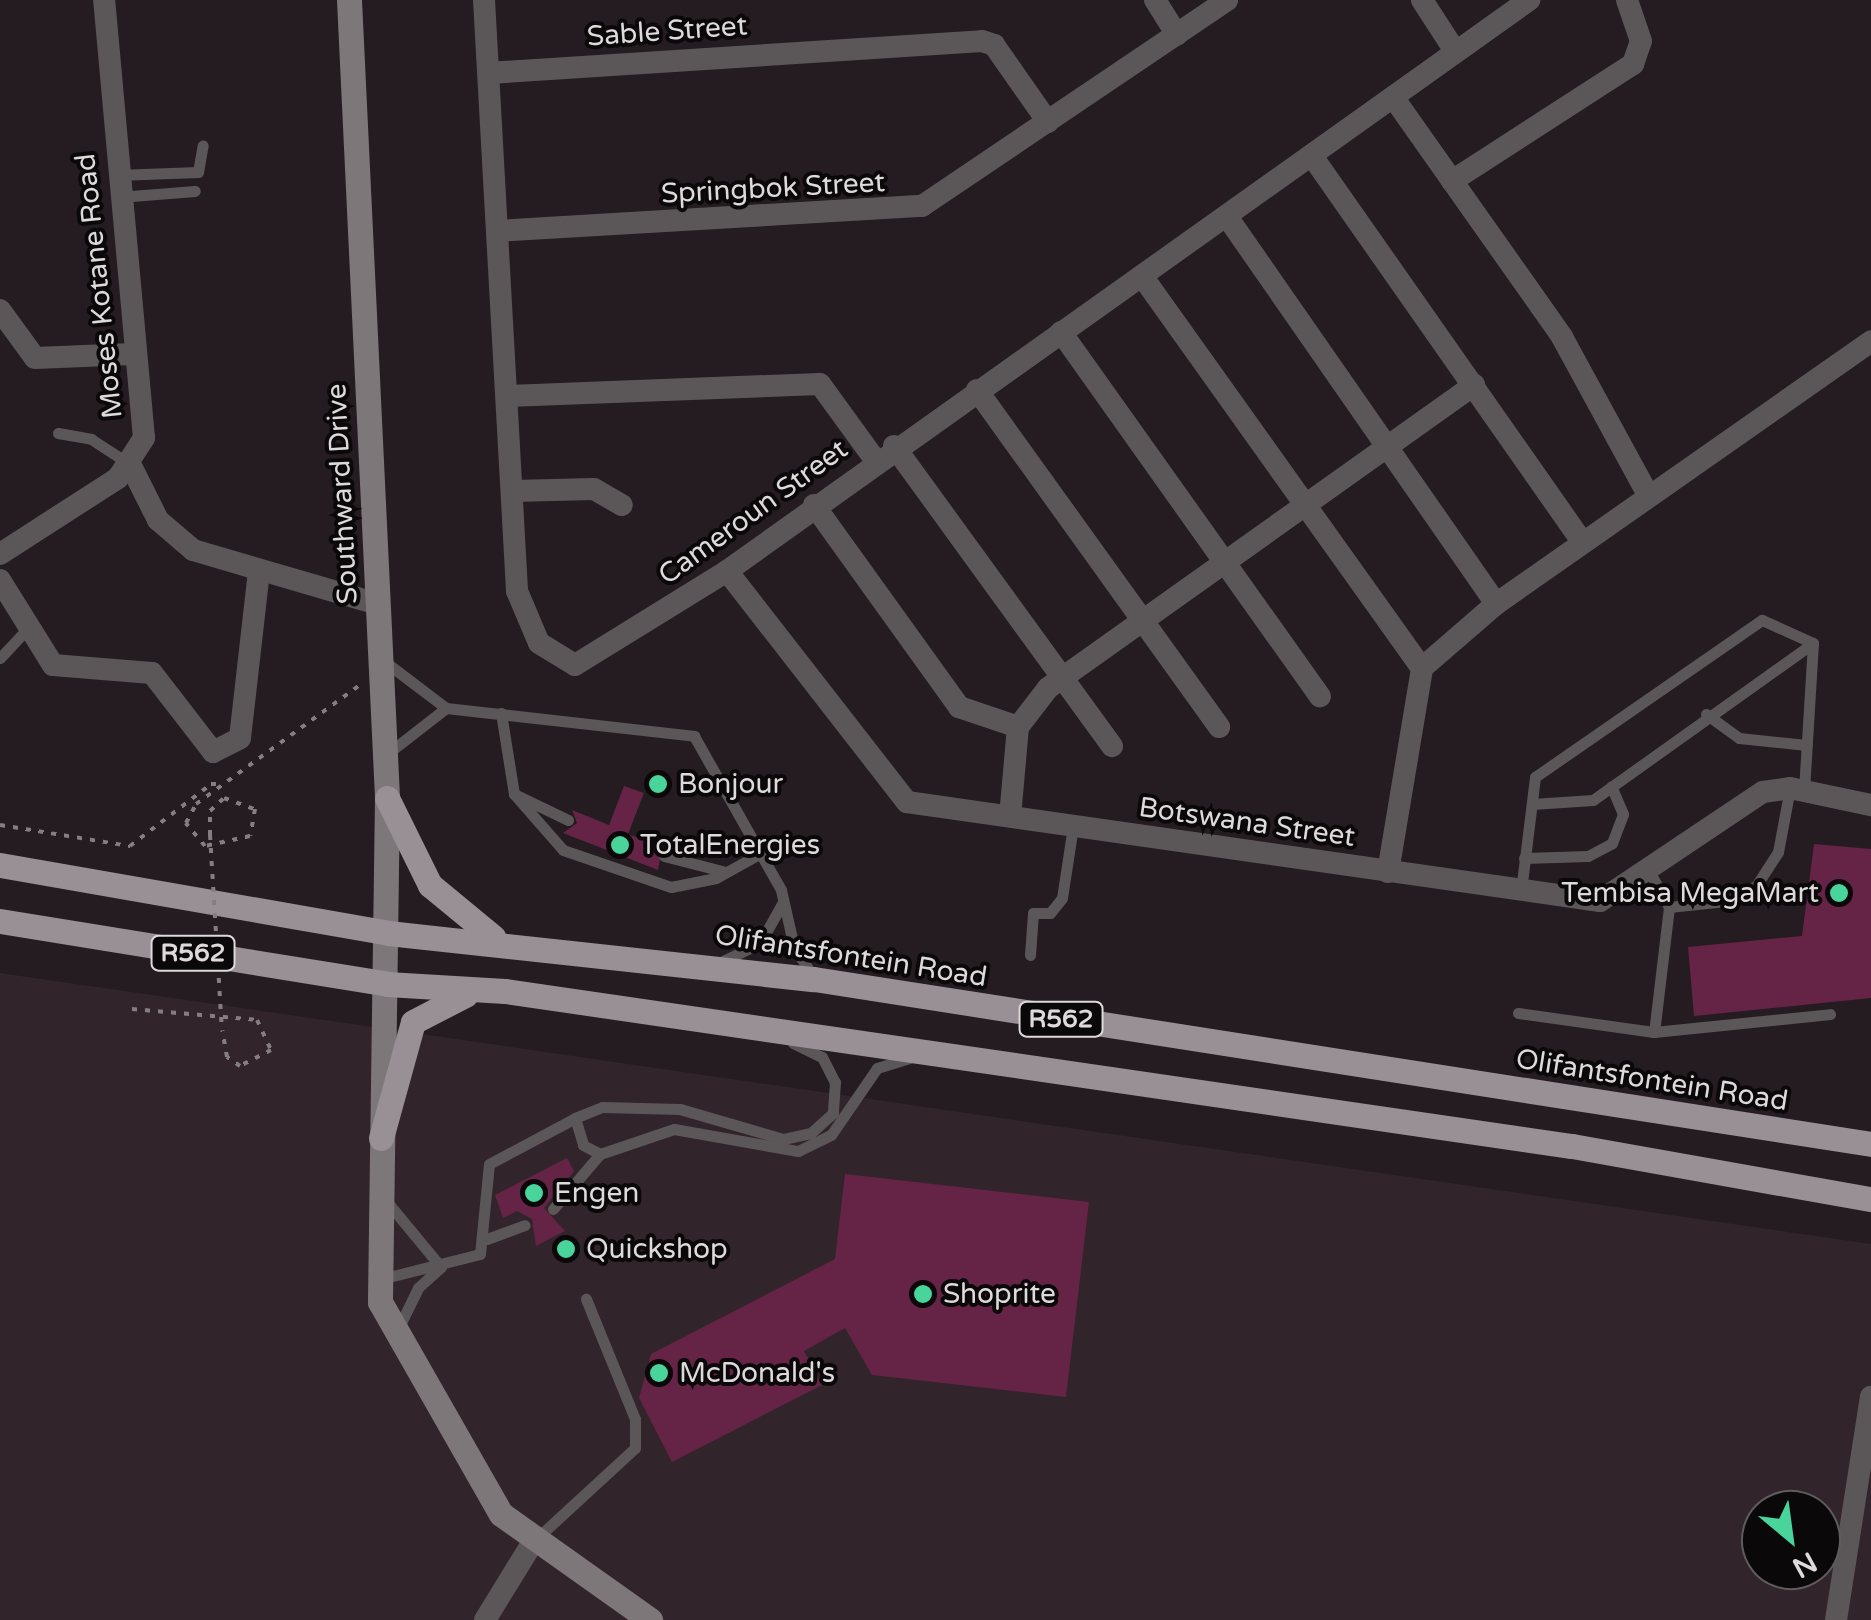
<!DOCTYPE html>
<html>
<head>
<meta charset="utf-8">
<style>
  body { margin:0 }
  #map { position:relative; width:1871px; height:1620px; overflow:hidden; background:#241c20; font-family:"Varela Round",sans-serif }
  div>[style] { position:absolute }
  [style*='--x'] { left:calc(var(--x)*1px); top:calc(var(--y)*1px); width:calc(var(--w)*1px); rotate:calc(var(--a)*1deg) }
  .built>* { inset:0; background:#31242a }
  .building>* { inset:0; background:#652446 }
  .path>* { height:4px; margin-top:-2px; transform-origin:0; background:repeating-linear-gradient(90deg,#847e81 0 5px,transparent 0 13px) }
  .lane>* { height:11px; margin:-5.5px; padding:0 5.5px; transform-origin:5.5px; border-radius:5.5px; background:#5b5759 }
  .street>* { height:22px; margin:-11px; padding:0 11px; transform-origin:11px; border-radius:11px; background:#5b5759 }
  .secondary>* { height:25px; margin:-12.5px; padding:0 12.5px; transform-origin:12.5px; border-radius:12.5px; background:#7e777a }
  .primary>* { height:25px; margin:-12.5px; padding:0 12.5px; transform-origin:12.5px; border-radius:12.5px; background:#989094 }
  .path-bridge>* { height:4px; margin-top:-2px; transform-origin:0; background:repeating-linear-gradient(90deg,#847e81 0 5px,transparent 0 13px) }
  .dots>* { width:28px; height:28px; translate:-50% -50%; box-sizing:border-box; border:5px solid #0b0809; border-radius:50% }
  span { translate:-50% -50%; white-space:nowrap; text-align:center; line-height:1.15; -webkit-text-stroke:8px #0b0809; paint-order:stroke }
  .shield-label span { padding:2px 8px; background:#0b0809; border:2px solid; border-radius:8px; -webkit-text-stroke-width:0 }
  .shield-label { font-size:25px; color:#ded9db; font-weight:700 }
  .street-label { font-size:28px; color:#ded9db }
  .poi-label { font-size:28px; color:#ded9db }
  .left { translate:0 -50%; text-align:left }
  .right { translate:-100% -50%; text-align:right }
  .north { position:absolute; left:1741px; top:1490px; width:100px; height:100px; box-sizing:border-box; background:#0b0809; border:2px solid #5f5c5d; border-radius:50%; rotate:151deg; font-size:28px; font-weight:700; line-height:40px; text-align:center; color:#ded9db }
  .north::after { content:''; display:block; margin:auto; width:35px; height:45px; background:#49d49c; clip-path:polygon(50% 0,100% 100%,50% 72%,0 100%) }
</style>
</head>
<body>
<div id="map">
  <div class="built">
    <div style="clip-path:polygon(evenodd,0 973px,1871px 1244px,1871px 1620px,0 1620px,0 973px,1761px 1510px,1821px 1510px,1821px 1570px,1761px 1570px,1761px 1510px)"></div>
  </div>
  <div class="building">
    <div style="clip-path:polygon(624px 786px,644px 793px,628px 834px,662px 847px,658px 870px,563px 833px,577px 823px,572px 810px,609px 825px)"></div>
    <div style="clip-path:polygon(1814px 844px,1871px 849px,1871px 998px,1694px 1016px,1688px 947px,1802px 936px)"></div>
    <div style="clip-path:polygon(567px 1158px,574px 1171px,544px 1208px,565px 1231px,536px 1246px,532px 1219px,517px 1211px,503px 1218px,495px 1195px)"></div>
    <div style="clip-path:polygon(845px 1174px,1089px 1202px,1066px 1397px,872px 1375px,845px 1328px,804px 1351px,822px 1385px,672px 1462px,639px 1398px,651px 1354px,835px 1259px)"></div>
  </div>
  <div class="path">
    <div style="--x:0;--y:825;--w:132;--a:9.2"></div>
    <div style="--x:130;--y:846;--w:102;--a:-37.4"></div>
    <div style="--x:211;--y:784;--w:13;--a:0"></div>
    <div style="--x:210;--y:835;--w:24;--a:-90"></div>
    <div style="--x:210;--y:811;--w:19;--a:-43"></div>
    <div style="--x:224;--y:798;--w:33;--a:20"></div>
    <div style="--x:255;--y:809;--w:27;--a:100"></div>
    <div style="--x:250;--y:836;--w:46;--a:167.5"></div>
    <div style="--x:205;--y:846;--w:30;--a:-130"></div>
    <div style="--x:186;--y:823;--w:21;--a:-62"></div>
    <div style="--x:196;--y:804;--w:204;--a:-36"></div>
    <div style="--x:132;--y:1009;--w:125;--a:5"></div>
    <div style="--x:257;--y:1020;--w:33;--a:65"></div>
    <div style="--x:271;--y:1050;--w:35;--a:153"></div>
    <div style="--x:240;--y:1066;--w:16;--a:-145"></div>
    <div style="--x:227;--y:1057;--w:27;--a:-100"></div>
  </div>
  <div class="lane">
    <div style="--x:117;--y:175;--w:81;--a:-2.1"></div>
    <div style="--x:198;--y:172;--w:27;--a:-80"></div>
    <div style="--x:119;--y:197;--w:76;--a:-4.5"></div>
    <div style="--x:58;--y:433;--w:34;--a:10"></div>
    <div style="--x:91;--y:439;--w:48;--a:33"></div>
    <div style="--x:0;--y:658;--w:42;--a:-46.9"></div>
    <div style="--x:384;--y:661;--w:78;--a:37.2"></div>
    <div style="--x:446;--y:708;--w:250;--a:6.4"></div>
    <div style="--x:694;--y:736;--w:177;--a:60.5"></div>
    <div style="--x:781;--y:890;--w:58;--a:77.2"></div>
    <div style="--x:794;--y:947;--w:37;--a:57"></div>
    <div style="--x:501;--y:713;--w:82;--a:80.9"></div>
    <div style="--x:514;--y:794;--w:74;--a:48.8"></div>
    <div style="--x:563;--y:850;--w:114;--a:18.9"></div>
    <div style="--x:671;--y:887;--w:46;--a:-11.3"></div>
    <div style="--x:716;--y:878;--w:51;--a:-29.1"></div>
    <div style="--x:1706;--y:714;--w:41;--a:36"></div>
    <div style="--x:1739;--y:738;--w:68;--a:5.9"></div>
    <div style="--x:387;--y:754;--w:75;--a:-37.9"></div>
    <div style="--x:514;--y:794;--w:60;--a:25.7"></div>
    <div style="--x:1532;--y:804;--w:61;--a:-3.8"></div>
    <div style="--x:1593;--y:800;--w:270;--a:-35.5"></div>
    <div style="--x:664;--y:856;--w:64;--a:14.5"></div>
    <div style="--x:1524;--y:858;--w:64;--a:-1.8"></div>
    <div style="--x:1588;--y:856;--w:27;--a:-28"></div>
    <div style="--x:1612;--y:843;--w:31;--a:-69"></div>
    <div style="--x:1623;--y:814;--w:30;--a:-113"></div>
    <div style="--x:1649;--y:871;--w:41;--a:60.9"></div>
    <div style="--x:1669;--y:907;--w:126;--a:96.8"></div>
    <div style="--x:1521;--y:891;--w:115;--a:-83"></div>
    <div style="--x:1535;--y:777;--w:276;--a:-34.7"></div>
    <div style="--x:1762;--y:620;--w:56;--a:24.3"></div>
    <div style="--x:1813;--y:643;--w:147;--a:93.5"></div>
    <div style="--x:1669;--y:907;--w:57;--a:-6"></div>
    <div style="--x:1726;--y:901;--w:34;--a:-27"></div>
    <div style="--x:1756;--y:886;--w:40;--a:-57.1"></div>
    <div style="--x:1778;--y:852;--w:65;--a:-79.4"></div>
    <div style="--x:1030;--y:955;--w:42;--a:-85.9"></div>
    <div style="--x:1033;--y:913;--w:17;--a:0"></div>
    <div style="--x:1050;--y:913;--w:19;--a:-51"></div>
    <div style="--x:1062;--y:898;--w:73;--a:-81.3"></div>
    <div style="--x:723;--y:961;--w:41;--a:-25.9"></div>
    <div style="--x:760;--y:943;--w:45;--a:-60.6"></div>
    <div style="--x:1518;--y:1013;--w:137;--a:8"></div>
    <div style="--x:1654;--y:1032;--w:177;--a:-5.8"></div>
    <div style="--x:793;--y:1043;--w:32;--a:26"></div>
    <div style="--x:822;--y:1057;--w:28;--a:63"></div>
    <div style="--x:835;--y:1082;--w:31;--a:94"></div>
    <div style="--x:833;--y:1113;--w:30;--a:138"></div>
    <div style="--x:811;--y:1133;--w:29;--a:168"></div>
    <div style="--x:783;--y:1139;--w:107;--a:-163.8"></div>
    <div style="--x:680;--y:1109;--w:78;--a:-178.5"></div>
    <div style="--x:602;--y:1107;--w:29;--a:158"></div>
    <div style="--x:575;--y:1118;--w:28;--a:73"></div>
    <div style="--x:583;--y:1145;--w:19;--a:28"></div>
    <div style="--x:600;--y:1154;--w:78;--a:-18.7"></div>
    <div style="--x:674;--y:1129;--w:126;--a:10.1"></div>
    <div style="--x:798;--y:1151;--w:37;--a:-26"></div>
    <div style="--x:831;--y:1135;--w:81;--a:-55.5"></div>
    <div style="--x:877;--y:1068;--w:34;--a:-17"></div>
    <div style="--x:388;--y:1203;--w:83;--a:50.4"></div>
    <div style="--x:441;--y:1267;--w:31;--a:138"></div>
    <div style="--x:418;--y:1288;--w:46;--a:116"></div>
    <div style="--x:553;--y:1209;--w:72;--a:-49.5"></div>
    <div style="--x:487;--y:1239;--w:40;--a:-20.2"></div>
    <div style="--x:381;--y:1279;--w:102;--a:-14.2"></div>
    <div style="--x:480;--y:1254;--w:90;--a:-84.3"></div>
    <div style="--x:489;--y:1164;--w:98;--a:-28.1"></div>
    <div style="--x:536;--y:1539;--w:134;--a:-42.6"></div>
    <div style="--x:635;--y:1448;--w:29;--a:-90"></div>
    <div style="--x:635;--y:1419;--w:130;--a:-112.2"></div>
  </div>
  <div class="street">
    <div style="--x:484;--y:0;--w:592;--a:86.8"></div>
    <div style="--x:517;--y:591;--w:56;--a:67.1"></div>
    <div style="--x:539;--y:643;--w:42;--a:31.4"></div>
    <div style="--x:575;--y:665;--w:179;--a:-31.7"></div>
    <div style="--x:727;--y:571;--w:985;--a:-35.45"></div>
    <div style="--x:1155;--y:0;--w:41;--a:57.8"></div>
    <div style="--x:1422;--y:0;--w:61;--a:57.1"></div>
    <div style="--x:489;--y:73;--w:494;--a:-3.7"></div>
    <div style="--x:982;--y:41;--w:13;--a:18"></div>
    <div style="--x:994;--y:45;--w:94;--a:55"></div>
    <div style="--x:1393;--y:97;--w:294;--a:54.8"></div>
    <div style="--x:1562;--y:337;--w:180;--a:61.4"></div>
    <div style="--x:1312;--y:156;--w:470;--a:55"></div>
    <div style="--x:1452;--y:181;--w:216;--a:-32.9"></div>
    <div style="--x:1633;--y:64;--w:24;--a:-71"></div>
    <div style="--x:1641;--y:41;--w:43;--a:-108.9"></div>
    <div style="--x:1228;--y:218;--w:470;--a:55.2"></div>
    <div style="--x:497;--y:231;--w:426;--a:-3.4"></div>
    <div style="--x:922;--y:206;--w:368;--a:-34"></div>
    <div style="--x:1142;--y:276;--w:482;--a:54.5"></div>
    <div style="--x:0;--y:310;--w:59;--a:53.9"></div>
    <div style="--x:35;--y:358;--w:98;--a:-2.3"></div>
    <div style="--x:1061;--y:332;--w:447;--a:54.6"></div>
    <div style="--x:977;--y:390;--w:415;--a:54.3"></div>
    <div style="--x:507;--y:396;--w:313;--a:-2.2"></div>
    <div style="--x:820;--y:384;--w:95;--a:54"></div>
    <div style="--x:894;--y:446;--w:371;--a:54"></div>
    <div style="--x:131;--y:466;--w:60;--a:63.4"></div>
    <div style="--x:158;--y:520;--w:46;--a:40.6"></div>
    <div style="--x:193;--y:550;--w:193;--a:16.3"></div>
    <div style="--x:512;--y:491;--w:82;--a:-1.4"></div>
    <div style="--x:594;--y:489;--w:32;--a:30"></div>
    <div style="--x:814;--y:505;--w:249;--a:54.3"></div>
    <div style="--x:959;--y:707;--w:62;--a:18.7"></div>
    <div style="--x:1018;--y:727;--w:89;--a:95.1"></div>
    <div style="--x:0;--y:554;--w:140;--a:-32.8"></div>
    <div style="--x:118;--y:478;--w:48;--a:-57"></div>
    <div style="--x:144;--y:438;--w:440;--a:-95.2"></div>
    <div style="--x:727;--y:571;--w:293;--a:52.1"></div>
    <div style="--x:907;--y:802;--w:700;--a:8.13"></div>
    <div style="--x:1600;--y:901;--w:196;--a:-33.8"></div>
    <div style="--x:1763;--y:792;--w:27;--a:-8"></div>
    <div style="--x:1790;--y:788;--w:83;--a:11.9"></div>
    <div style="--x:0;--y:580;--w:100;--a:58.1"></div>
    <div style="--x:53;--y:665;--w:99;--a:4.6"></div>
    <div style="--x:152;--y:673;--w:100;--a:52.3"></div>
    <div style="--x:213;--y:752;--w:30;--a:-27"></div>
    <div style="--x:240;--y:738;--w:169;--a:-83.5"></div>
    <div style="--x:1018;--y:727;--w:49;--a:-52.4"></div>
    <div style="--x:1048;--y:688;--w:523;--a:-35.42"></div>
    <div style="--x:1388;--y:872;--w:207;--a:-80.5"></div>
    <div style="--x:1422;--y:668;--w:98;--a:-40.9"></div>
    <div style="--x:1496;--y:604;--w:458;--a:-35"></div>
    <div style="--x:485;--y:1620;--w:92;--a:-58.4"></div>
    <div style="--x:1836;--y:1620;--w:226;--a:-81.1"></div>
  </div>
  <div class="secondary">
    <div style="--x:349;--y:0;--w:799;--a:87.27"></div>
    <div style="--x:387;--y:798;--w:504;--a:90.8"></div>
    <div style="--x:380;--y:1302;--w:244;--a:60.3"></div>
    <div style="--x:501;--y:1514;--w:183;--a:35.4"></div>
  </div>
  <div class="primary">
    <div style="--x:387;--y:798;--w:97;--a:63.7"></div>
    <div style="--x:430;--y:885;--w:82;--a:39.5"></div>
    <div style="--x:0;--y:865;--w:394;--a:9.9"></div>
    <div style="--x:388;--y:933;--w:428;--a:6.2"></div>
    <div style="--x:814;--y:979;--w:1070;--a:8.87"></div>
    <div style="--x:0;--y:921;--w:392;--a:9.2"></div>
    <div style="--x:387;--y:984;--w:118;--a:3.4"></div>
    <div style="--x:505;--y:991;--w:1078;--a:8.27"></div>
    <div style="--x:1572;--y:1146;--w:304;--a:10.1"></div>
    <div style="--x:381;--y:1138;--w:120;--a:-74.6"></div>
    <div style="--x:413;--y:1022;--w:59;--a:-27.4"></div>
  </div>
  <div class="path-bridge">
    <div style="--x:210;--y:835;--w:195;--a:86.5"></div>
  </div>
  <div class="dots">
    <div style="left:658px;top:784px;background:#49d49c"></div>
    <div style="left:620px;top:845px;background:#49d49c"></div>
    <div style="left:1839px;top:893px;background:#49d49c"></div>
    <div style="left:534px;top:1193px;background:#49d49c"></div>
    <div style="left:566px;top:1249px;background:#49d49c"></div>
    <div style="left:923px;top:1294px;background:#49d49c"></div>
    <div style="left:659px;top:1373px;background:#49d49c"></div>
  </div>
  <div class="shield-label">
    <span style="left:193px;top:953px">R562</span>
    <span style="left:1061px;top:1019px">R562</span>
  </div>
  <div class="street-label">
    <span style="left:667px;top:31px;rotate:-4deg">Sable Street</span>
    <span style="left:773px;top:188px;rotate:-3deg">Springbok Street</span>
    <span style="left:99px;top:286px;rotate:-96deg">Moses Kotane Road</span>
    <span style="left:342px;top:494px;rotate:-93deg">Southward Drive</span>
    <span style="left:753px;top:512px;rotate:-36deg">Cameroun Street</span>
    <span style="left:1247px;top:822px;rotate:8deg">Botswana Street</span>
    <span style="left:851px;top:956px;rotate:9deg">Olifantsfontein Road</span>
    <span style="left:1652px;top:1080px;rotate:9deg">Olifantsfontein Road</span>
  </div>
  <div class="poi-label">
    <span class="left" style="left:678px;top:784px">Bonjour</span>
    <span class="left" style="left:640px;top:845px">TotalEnergies</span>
    <span class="right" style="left:1819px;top:893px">Tembisa MegaMart</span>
    <span class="left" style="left:554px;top:1193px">Engen</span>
    <span class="left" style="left:586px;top:1249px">Quickshop</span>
    <span class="left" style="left:943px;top:1294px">Shoprite</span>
    <span class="left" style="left:679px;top:1373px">McDonald's</span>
  </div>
  <div class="north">N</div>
</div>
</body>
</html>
